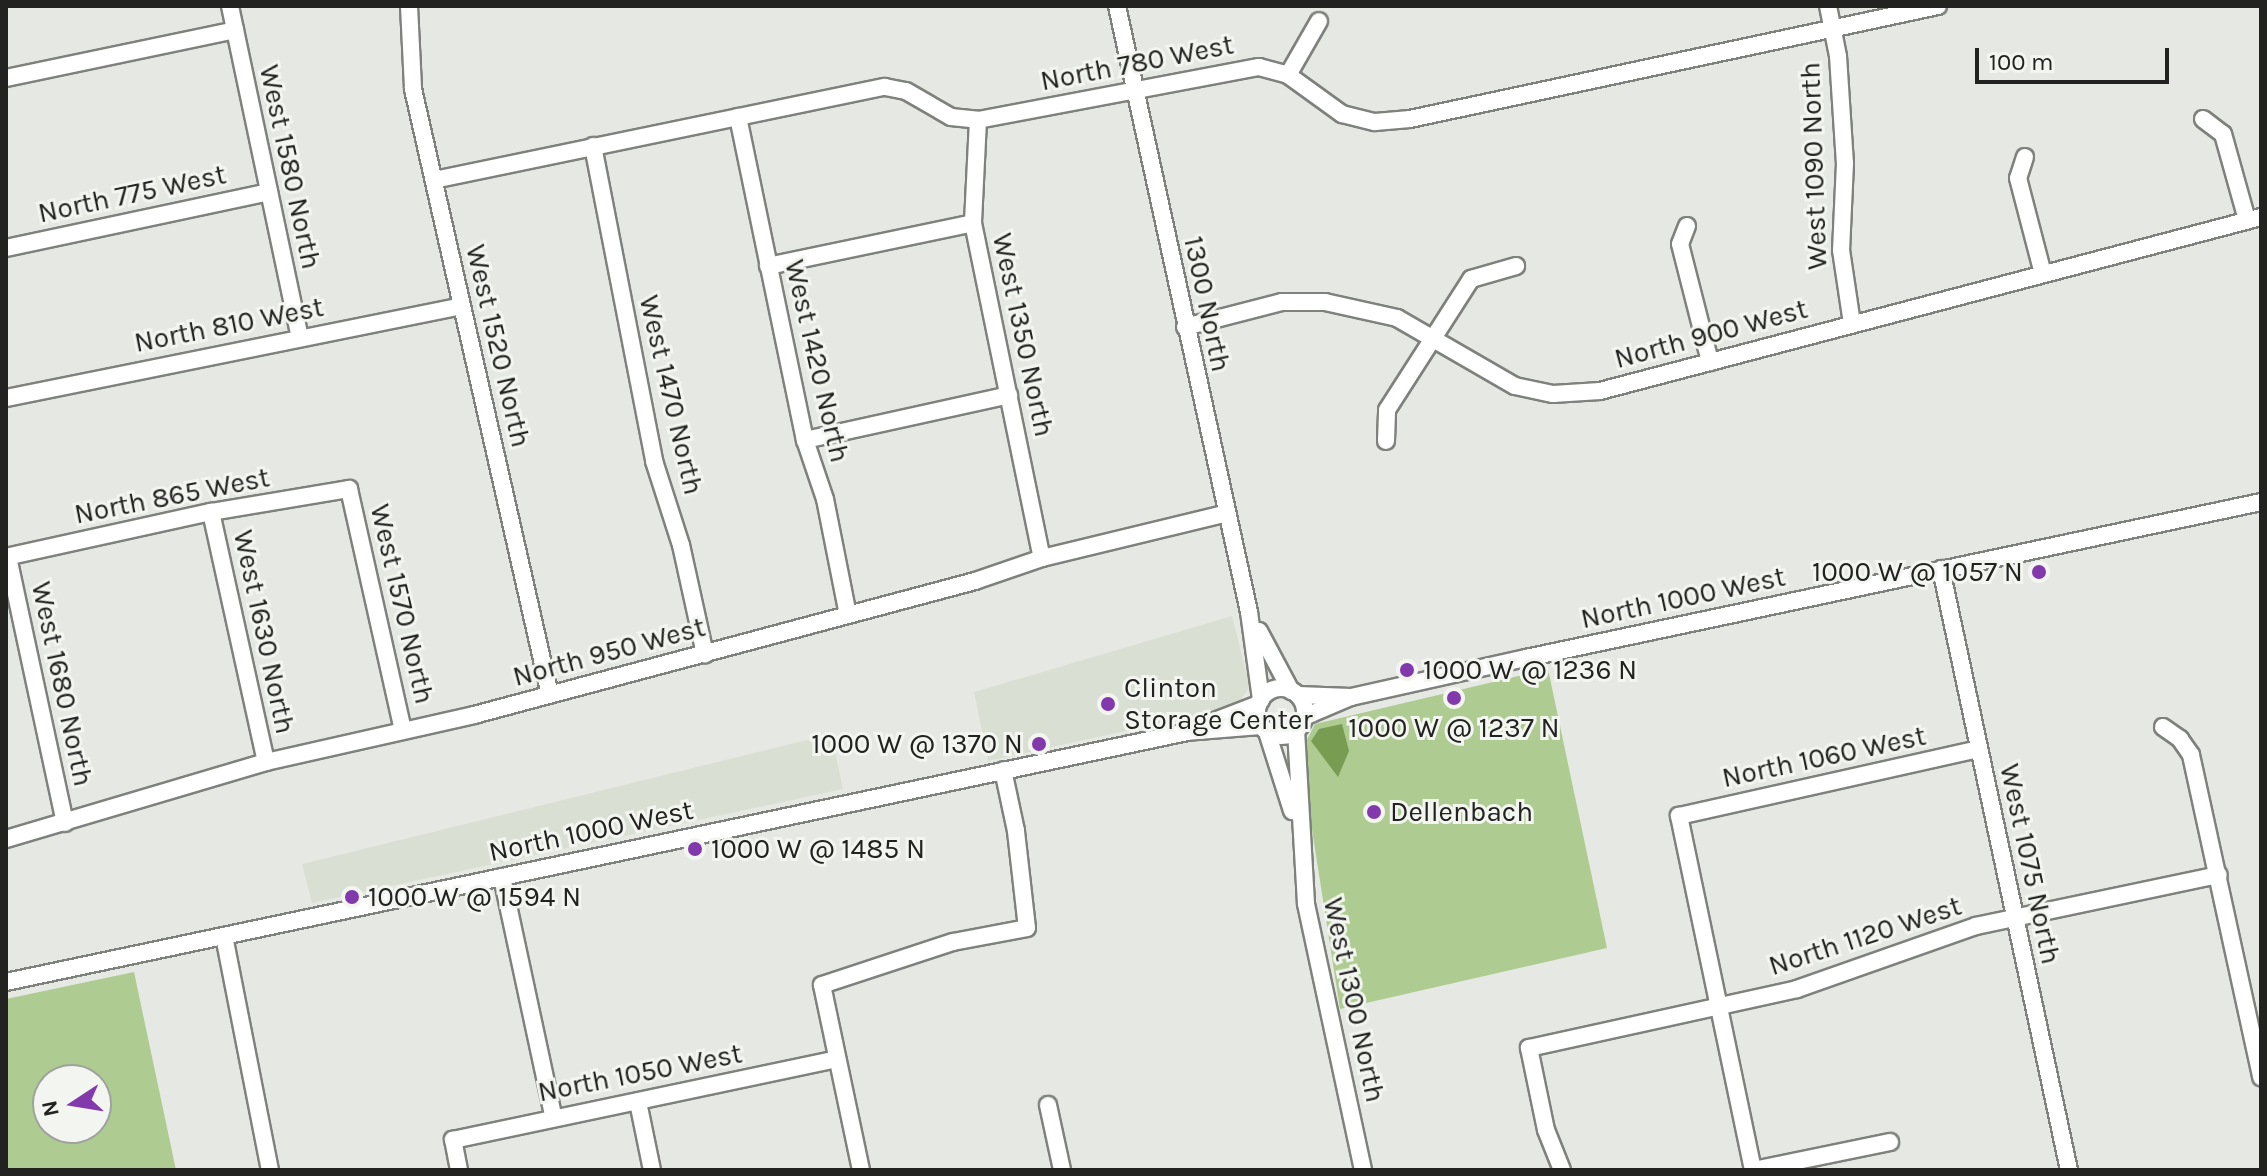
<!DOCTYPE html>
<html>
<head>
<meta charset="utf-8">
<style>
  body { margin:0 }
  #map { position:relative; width:2267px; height:1176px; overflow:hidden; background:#e6e9e3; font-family:Karla,sans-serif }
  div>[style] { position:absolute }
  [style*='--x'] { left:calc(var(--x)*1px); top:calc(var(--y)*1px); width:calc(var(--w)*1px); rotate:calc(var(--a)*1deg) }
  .built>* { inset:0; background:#d9e0d3 }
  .green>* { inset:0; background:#aecc91 }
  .water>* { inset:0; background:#789c51 }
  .roads { filter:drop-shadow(2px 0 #7e817c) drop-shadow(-2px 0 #7e817c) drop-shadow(0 2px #7e817c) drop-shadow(0 -2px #7e817c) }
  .minor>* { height:16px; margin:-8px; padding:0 8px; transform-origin:8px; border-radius:8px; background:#fff }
  .minor>.ring { margin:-8px; padding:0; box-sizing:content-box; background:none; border:16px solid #fff; border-radius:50% }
  .dots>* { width:22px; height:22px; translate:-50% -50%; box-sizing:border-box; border:4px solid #f3f6f0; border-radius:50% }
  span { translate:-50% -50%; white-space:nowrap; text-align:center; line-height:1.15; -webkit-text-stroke:6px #f3f6f0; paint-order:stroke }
  .street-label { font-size:28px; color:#222321 }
  .poi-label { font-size:28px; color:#222321 }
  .right { translate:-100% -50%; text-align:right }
  .left { translate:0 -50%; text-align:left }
  .frame { position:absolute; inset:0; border:8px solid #222321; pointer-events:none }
  .north { position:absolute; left:32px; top:1064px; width:80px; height:80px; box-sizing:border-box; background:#f3f6f0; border:2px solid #9fa29d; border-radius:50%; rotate:258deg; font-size:22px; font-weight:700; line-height:32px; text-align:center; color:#222321 }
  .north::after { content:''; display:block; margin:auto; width:28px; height:36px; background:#8139ac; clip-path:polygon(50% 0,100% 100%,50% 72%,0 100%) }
  .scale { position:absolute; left:1975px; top:48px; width:194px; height:36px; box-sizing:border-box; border:4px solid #222321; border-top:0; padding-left:10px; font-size:24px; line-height:28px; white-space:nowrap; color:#222321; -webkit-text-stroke:6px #f3f6f0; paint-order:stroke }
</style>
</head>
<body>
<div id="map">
  <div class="built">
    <div style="clip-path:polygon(1232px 616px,1250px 687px,1235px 707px,988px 761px,974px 692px)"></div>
    <div style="clip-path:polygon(831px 734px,843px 789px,312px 903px,302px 864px)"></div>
  </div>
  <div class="green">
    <div style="clip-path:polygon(1548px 669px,1607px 948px,1340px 1009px,1300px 753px,1315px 724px)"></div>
    <div style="clip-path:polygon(evenodd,134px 972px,176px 1170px,6px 1170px,6px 999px,134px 972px,48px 1080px,96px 1080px,96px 1128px,48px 1128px,48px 1080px)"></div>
  </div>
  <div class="water">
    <div style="clip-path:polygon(1342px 724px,1349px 751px,1338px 777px,1311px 741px,1319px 729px)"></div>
  </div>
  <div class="roads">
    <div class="minor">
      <div style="--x:230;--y:6;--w:339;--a:78.1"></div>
      <div style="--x:409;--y:6;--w:83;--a:87.2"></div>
      <div style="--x:413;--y:89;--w:621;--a:77.26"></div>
      <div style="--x:1117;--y:6;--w:620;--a:77.71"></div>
      <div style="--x:1249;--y:612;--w:89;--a:82.2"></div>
      <div style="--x:1828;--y:6;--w:51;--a:78.7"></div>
      <div style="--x:1838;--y:56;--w:107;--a:86.3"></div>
      <div style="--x:1845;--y:163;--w:87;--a:92.6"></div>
      <div style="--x:1841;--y:250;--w:75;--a:81.5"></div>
      <div style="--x:1288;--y:75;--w:62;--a:-60.1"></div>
      <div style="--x:6;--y:78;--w:234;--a:-11.8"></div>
      <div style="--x:738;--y:117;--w:330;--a:78.3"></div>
      <div style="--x:805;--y:440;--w:62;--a:71.3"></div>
      <div style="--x:825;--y:499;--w:118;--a:78.8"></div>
      <div style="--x:2203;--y:119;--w:25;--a:37"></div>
      <div style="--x:2223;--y:134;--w:89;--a:74.4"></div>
      <div style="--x:978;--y:120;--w:103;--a:92.8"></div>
      <div style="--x:973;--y:223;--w:342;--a:78.4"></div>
      <div style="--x:593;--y:146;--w:321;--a:79"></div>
      <div style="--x:654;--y:461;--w:88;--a:72.2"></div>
      <div style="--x:681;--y:545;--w:112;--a:77.6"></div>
      <div style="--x:2025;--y:157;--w:22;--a:108"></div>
      <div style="--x:2018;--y:178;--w:99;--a:75.4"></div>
      <div style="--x:434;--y:180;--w:460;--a:-11.7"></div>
      <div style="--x:885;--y:87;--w:21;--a:11"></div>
      <div style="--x:906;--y:91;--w:52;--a:30"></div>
      <div style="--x:951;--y:117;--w:27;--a:6"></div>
      <div style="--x:978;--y:120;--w:286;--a:-10.7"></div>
      <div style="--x:1259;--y:67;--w:30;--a:15"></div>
      <div style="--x:1288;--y:75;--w:67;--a:35.8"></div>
      <div style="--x:1342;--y:114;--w:34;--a:14"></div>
      <div style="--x:1375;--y:122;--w:35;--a:-5"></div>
      <div style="--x:1410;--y:119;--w:540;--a:-12.08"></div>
      <div style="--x:1687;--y:226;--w:19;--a:111"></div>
      <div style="--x:1680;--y:244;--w:122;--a:75.7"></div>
      <div style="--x:6;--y:248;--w:269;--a:-12"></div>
      <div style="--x:768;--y:266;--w:209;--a:-11.8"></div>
      <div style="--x:1185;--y:327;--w:100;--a:-14.5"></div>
      <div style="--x:1282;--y:302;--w:43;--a:0"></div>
      <div style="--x:1325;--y:302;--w:74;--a:12.5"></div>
      <div style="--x:1397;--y:318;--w:136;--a:30"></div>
      <div style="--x:1515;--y:386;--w:39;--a:12"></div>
      <div style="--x:1553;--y:394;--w:47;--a:-3.7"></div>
      <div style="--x:1600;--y:391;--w:684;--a:-14.75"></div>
      <div style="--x:6;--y:398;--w:465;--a:-11.4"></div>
      <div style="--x:805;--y:440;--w:209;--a:-12.4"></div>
      <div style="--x:1386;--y:441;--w:31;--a:-88"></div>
      <div style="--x:1387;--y:410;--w:156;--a:-57.3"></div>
      <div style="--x:1471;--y:279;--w:47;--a:-16.1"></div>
      <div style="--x:211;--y:512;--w:256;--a:77.6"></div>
      <div style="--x:6;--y:557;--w:210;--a:-12.4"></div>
      <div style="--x:211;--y:512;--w:140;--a:-9.5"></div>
      <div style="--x:349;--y:489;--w:247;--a:77.4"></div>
      <div style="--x:8;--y:557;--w:272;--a:77.9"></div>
      <div style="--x:1941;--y:569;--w:614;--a:77.98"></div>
      <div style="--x:1259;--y:631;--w:68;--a:61.9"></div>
      <div class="ring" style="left:1257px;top:688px;width:32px;height:32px"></div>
      <div style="--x:1298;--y:695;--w:53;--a:2.2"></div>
      <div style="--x:1304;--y:717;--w:51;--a:-23.1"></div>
      <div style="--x:1351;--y:697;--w:179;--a:-12.6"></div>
      <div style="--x:1526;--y:658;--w:751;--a:-11.98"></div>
      <div style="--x:1199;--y:727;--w:64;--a:-21"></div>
      <div style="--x:2163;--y:727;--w:21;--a:35"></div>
      <div style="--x:2180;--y:739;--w:19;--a:55"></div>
      <div style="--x:2191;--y:755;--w:330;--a:77.7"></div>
      <div style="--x:1296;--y:730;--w:174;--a:86.7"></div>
      <div style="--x:1306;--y:904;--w:272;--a:77.9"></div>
      <div style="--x:1267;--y:732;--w:83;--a:72.4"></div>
      <div style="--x:6;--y:839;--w:271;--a:-16.5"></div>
      <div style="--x:266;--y:762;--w:213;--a:-12.7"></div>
      <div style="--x:474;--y:715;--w:519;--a:-14.97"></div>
      <div style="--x:975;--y:581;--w:71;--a:-18.9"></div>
      <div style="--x:1042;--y:558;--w:187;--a:-13.6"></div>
      <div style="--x:502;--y:877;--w:243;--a:77.9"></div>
      <div style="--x:224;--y:936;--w:238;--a:78.9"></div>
      <div style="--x:6;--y:982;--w:1207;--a:-11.95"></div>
      <div style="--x:1187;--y:732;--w:75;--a:-4.6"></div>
      <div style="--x:638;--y:1102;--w:69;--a:78.4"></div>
      <div style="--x:1048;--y:1105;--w:66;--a:77.8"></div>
      <div style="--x:1890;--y:1142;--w:140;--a:168.4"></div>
      <div style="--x:1753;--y:1170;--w:362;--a:-101.8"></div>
      <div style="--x:1679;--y:816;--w:307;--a:-12.6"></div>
      <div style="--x:459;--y:1170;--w:31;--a:-101"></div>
      <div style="--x:453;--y:1140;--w:392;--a:-11.9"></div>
      <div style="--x:861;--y:1170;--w:189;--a:-101.9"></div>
      <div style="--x:822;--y:985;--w:138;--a:-18.2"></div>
      <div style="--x:953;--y:942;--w:75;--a:-10.7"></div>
      <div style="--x:1027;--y:928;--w:98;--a:-96.5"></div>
      <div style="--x:1016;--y:831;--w:62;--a:-102"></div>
      <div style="--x:1562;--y:1170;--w:43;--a:-111.8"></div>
      <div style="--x:1546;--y:1130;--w:84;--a:-101.7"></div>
      <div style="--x:1529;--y:1048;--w:274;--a:-12.4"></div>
      <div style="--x:1797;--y:989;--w:190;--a:-19.4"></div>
      <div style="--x:1976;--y:926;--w:248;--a:-11.9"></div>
    </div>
  </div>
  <div class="dots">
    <div style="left:2039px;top:572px;background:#8139ac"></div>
    <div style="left:1407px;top:670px;background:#8139ac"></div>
    <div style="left:1454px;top:698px;background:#8139ac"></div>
    <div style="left:1108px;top:704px;background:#8139ac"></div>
    <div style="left:1039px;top:744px;background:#8139ac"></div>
    <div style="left:1374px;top:812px;background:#8139ac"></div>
    <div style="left:695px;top:849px;background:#8139ac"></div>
    <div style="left:352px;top:897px;background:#8139ac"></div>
  </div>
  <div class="street-label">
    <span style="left:1137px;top:63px;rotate:-11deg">North 780 West</span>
    <span style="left:1814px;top:166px;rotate:-92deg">West 1090 North</span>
    <span style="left:290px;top:167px;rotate:78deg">West 1580 North</span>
    <span style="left:132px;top:194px;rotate:-12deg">North 775 West</span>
    <span style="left:1207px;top:304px;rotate:78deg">1300 North</span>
    <span style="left:229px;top:325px;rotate:-11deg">North 810 West</span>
    <span style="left:1711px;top:334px;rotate:-15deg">North 900 West</span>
    <span style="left:1023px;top:335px;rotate:78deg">West 1350 North</span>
    <span style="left:498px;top:346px;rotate:77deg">West 1520 North</span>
    <span style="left:817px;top:361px;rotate:77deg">West 1420 North</span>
    <span style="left:671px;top:395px;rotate:77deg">West 1470 North</span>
    <span style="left:172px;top:496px;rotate:-11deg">North 865 West</span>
    <span style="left:1683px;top:598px;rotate:-12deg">North 1000 West</span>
    <span style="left:402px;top:604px;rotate:77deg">West 1570 North</span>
    <span style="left:264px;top:632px;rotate:78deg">West 1630 North</span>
    <span style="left:609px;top:652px;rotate:-15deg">North 950 West</span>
    <span style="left:62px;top:684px;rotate:78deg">West 1680 North</span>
    <span style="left:1824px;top:757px;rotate:-12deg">North 1060 West</span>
    <span style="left:591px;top:831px;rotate:-12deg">North 1000 West</span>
    <span style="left:2030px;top:864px;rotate:78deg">West 1075 North</span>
    <span style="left:1865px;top:936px;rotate:-18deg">North 1120 West</span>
    <span style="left:1354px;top:1000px;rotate:78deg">West 1300 North</span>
    <span style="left:640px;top:1073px;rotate:-11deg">North 1050 West</span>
  </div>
  <div class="poi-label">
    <span class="right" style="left:2023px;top:572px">1000 W @ 1057 N</span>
    <span class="left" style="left:1423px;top:670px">1000 W @ 1236 N</span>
    <span class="left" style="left:1124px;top:704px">Clinton<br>Storage Center</span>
    <span style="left:1454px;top:728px">1000 W @ 1237 N</span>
    <span class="right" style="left:1023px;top:744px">1000 W @ 1370 N</span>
    <span class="left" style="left:1390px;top:812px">Dellenbach</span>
    <span class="left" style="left:711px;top:849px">1000 W @ 1485 N</span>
    <span class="left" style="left:368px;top:897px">1000 W @ 1594 N</span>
  </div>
  <div class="frame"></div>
  <div class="north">N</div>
  <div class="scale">100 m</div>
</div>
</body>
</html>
